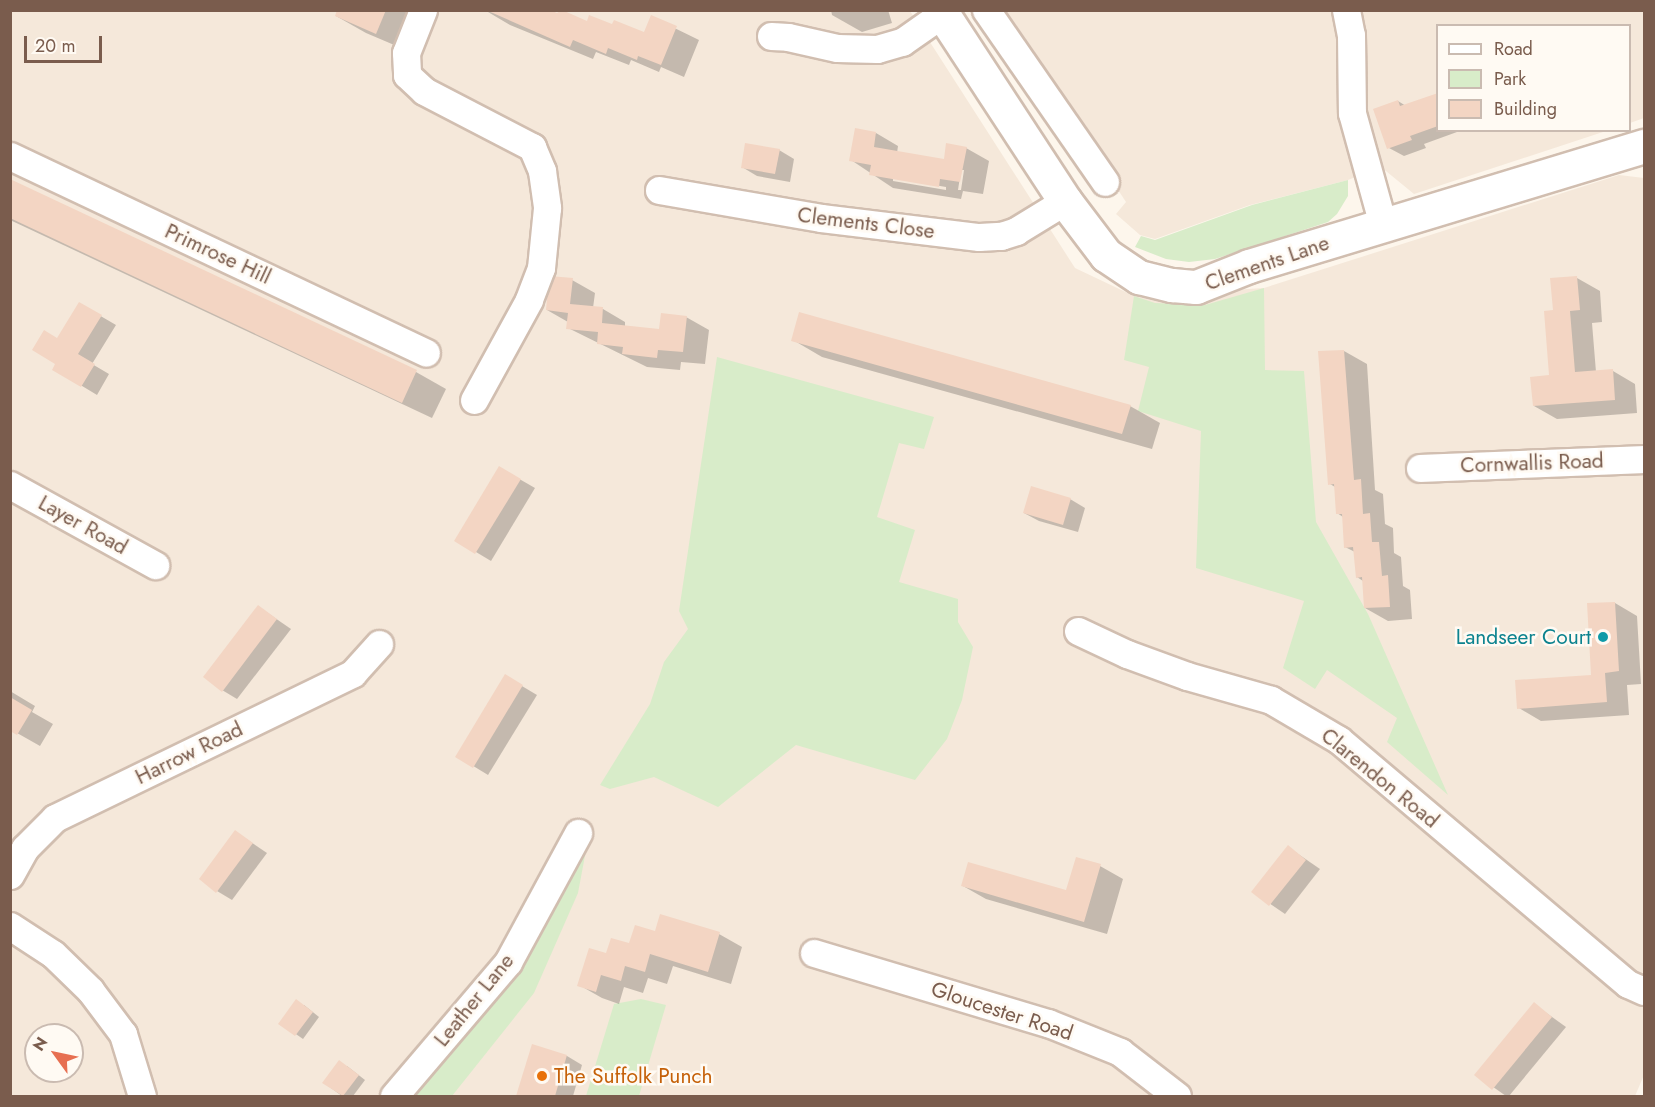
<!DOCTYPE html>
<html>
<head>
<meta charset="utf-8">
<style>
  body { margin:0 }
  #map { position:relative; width:1655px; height:1107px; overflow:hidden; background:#fdf6ec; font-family:Jost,sans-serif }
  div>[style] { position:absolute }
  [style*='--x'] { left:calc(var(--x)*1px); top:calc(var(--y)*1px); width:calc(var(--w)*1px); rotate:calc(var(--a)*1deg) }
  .residential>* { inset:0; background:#f5e8da }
  .green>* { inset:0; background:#d8ecc9 }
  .shadow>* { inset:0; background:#0003 }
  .building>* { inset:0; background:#f3d5c3 }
  .roads { filter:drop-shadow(2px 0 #d1beb0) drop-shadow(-2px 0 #d1beb0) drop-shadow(0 2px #d1beb0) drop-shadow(0 -2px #d1beb0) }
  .street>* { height:27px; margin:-13.5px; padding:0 13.5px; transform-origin:13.5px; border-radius:13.5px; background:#fff }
  .secondary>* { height:33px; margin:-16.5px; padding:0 16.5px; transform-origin:16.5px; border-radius:16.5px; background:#fff }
  .dots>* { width:16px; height:16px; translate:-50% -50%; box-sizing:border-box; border:3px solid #fffaf3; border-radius:50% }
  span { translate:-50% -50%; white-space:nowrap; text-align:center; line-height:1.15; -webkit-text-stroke:5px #fffaf3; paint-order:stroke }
  .street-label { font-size:21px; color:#7a5c4d }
  .culture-label { font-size:21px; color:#0d838f }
  .right { translate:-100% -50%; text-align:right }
  .food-label { font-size:21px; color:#c56008 }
  .left { translate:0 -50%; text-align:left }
  .frame { position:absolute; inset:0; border:12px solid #7a5c4d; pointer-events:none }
  .legend { position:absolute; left:1436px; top:24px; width:195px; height:108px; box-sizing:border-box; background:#fffaf3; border:2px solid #cabbb1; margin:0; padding:8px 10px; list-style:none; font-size:18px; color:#7a5c4d }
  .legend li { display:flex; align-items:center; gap:12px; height:30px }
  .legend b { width:30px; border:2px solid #cabbb1 }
  .north { position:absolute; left:24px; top:1023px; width:60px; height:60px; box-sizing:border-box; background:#fffaf3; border:2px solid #cabbb1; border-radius:50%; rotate:303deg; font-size:16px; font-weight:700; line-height:24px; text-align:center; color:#7a5c4d }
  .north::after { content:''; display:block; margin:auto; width:21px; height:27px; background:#e76f51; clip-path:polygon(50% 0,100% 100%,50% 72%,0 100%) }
  .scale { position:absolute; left:24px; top:36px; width:78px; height:27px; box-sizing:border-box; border:3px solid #7a5c4d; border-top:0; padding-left:8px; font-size:18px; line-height:21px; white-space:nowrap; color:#7a5c4d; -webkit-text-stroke:4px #fffaf3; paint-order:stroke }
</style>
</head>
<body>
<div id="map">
  <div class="residential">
    <div style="clip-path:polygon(evenodd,10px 11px,910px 11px,1075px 268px,1134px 296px,1264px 288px,1619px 175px,1644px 178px,1644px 1075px,1635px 1096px,11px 1096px,10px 11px,36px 1035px,72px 1035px,72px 1071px,36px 1071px,36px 1035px)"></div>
    <div style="clip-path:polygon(1000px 11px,1644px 11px,1644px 118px,1630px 123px,1630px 26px,1438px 26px,1438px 130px,1606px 131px,1414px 194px,1381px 167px,1348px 180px,1250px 205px,1155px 239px,1140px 235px,1116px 214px,1126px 202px)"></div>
  </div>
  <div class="green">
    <div style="clip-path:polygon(1348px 180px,1348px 196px,1337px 214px,1328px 222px,1215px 259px,1189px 262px,1166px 259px,1135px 247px,1141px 236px,1155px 240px,1252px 205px)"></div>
    <div style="clip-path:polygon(1264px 288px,1265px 370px,1304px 371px,1316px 522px,1368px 614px,1448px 795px,1387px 742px,1397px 718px,1327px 670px,1315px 689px,1283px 668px,1304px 601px,1196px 568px,1201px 431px,1138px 411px,1149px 367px,1124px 360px,1134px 296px,1155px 303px,1205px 305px)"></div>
    <div style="clip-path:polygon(717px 357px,934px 417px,924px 449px,899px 443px,877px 517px,915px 530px,899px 582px,958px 599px,958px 622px,973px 647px,962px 700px,947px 739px,915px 780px,796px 745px,718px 807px,654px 777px,610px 789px,600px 785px,650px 704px,664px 662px,688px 629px,679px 611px)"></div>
    <div style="clip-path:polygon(587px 845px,578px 893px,534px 993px,452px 1096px,407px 1096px,579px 846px)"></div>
    <div style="clip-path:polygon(641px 999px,666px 1005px,639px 1096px,586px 1096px,614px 1004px)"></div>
  </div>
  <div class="shadow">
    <div style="clip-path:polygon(339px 10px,422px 10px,406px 50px,366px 33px,336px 16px)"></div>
    <div style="clip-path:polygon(831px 10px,888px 10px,892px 23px,862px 32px,832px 15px)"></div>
    <div style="clip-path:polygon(560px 11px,588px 23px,645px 34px,652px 17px,699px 40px,684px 77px,661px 67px,659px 72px,631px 60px,629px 65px,596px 52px,593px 59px,510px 25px,488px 12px,558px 15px)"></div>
    <div style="clip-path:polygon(1438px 94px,1438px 130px,1457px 132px,1424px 144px,1426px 148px,1404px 156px,1389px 148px,1398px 101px,1406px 106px)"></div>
    <div style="clip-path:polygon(evenodd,876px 133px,898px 146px,897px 153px,945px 161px,966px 148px,989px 161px,983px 194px,963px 191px,961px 199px,893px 188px,851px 160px,876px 133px,961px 170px,964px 170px,961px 190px,958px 190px,961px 170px,876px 133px,893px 178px,946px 187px,946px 190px,893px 181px,893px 178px)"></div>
    <div style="clip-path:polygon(779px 150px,794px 159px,790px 182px,757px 176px,742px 167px)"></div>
    <div style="clip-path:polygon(10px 180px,416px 372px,446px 389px,432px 418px,10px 220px)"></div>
    <div style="clip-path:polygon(1577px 278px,1600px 291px,1602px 322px,1592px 323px,1596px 372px,1613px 371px,1635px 384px,1637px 413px,1557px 419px,1534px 406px,1550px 377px,1554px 311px)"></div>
    <div style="clip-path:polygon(572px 280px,595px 293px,593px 308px,603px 309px,625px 322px,625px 327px,661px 331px,686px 317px,709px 330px,705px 364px,681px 362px,680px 370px,647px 367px,568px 328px,568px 322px,547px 310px)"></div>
    <div style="clip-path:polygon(80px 304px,116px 325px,92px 364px,109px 374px,97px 395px,54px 369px,57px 364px,58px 340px)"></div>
    <div style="clip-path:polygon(793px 340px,1130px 406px,1160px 423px,1152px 449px,822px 357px)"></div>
    <div style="clip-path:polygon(1344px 351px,1367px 364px,1375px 490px,1383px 494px,1385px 524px,1393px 528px,1394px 553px,1401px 557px,1403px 586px,1410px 590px,1412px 619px,1388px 621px,1365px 608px,1363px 581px,1357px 577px,1355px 552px,1345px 547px,1343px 517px,1337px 513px,1335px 487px,1330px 484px)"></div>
    <div style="clip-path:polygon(500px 468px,535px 488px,491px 561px,456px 540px)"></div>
    <div style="clip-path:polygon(1070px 499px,1085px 508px,1078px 532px,1039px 521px,1024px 513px)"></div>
    <div style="clip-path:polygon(1615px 603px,1637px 616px,1641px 684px,1627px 685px,1629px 715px,1541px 721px,1519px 708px,1593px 676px)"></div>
    <div style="clip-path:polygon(259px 607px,291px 629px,237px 699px,222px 690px)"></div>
    <div style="clip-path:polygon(505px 676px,537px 695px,488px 775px,457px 756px)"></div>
    <div style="clip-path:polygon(10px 691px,35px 706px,32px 712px,53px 724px,40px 746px,10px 729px)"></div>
    <div style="clip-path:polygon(236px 832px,267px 853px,232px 900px,217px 891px)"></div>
    <div style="clip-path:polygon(1288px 847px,1320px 869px,1285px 914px,1253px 892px)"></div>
    <div style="clip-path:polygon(1100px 866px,1123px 879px,1107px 934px,986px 899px,963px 886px,1067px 892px)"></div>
    <div style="clip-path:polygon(656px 933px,719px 934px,742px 947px,731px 984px,673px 966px,667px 984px,648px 978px,643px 993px,624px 987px,619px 1004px,602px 998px,579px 985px,607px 955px)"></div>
    <div style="clip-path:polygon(1534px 1004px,1566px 1027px,1509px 1096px,1506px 1096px,1476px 1075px)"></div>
    <div style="clip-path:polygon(304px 1005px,319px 1017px,303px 1039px,280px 1023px)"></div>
    <div style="clip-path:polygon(533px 1046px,567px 1056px,582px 1065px,573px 1096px,518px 1096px)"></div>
    <div style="clip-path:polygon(347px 1066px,365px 1080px,353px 1096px,342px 1096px,324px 1083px)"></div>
  </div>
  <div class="building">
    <div style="clip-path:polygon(337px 10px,386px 10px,376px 34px,335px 16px)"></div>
    <div style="clip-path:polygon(486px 10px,550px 10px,557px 13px,562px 10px,587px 21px,589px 15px,612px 24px,614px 20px,644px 32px,651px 15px,677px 26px,661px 65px,638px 56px,637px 60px,608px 48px,606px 54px,573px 40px,570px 47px)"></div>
    <div style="clip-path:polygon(1438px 93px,1438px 126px,1410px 136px,1412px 140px,1387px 149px,1373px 109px,1398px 100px,1400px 106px)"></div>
    <div style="clip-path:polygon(855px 128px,876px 132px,874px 147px,944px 159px,946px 143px,967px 147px,960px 182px,940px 179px,939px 187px,869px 175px,871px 165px,849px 161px)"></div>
    <div style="clip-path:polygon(745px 143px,780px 149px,775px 174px,741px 168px)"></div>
    <div style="clip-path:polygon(10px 179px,417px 370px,402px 403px,10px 218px)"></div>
    <div style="clip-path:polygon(549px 276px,573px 278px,570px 304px,603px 307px,602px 323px,659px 329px,661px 313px,687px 316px,683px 352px,658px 350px,657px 358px,622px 354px,623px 347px,597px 344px,598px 332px,566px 329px,568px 313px,546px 310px)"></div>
    <div style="clip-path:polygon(1577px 276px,1580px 310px,1570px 311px,1575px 372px,1613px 369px,1615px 400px,1533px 406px,1530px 377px,1549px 375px,1544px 311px,1553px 310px,1550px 278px)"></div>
    <div style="clip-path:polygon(79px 302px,102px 315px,78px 354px,95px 364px,81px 387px,52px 370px,55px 364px,32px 350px,44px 330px,57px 338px)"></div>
    <div style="clip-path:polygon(799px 312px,1131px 405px,1122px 434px,791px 341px)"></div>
    <div style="clip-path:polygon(1344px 350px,1354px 480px,1361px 479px,1363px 514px,1370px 513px,1372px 542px,1379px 542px,1382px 576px,1388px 575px,1390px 607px,1364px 608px,1362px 577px,1356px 578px,1353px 547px,1344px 548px,1342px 514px,1336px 514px,1334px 484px,1328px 485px,1318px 351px)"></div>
    <div style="clip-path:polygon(499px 466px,521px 479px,475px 554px,454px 541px)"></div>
    <div style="clip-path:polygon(1031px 486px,1071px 498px,1063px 525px,1023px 513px)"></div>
    <div style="clip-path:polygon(1615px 602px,1619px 671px,1605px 673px,1607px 702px,1517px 709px,1515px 680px,1591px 675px,1587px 603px)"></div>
    <div style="clip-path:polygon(258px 605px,277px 619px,222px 692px,203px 677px)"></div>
    <div style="clip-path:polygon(505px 674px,523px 685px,473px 768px,455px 757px)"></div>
    <div style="clip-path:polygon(10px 697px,32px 710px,17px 735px,10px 731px)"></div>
    <div style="clip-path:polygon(235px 830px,253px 843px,216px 893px,199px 879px)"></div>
    <div style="clip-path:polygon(1288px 845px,1306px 860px,1269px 906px,1251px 892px)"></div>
    <div style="clip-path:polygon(1076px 857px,1101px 864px,1084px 922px,961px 886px,968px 862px,1066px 890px)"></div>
    <div style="clip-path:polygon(660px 914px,720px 932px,708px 972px,650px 954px,645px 972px,625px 966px,621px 981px,601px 975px,596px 992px,577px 986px,589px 948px,606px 953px,611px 938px,629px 943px,635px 925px,655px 931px)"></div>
    <div style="clip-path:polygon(296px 999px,313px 1012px,295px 1036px,278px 1024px)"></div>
    <div style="clip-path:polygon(1534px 1002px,1552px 1017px,1492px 1090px,1474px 1075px)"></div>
    <div style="clip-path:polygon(532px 1044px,567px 1055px,555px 1096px,516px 1096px)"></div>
    <div style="clip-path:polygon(339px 1060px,359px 1075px,343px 1096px,322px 1083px)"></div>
  </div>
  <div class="roads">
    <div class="street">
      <div style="--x:423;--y:10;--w:46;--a:111.6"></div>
      <div style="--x:406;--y:53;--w:22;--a:87"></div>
      <div style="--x:407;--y:75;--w:23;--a:43"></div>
      <div style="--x:424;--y:91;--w:122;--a:27.4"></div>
      <div style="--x:532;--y:147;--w:26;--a:67"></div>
      <div style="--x:542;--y:171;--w:37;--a:82"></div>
      <div style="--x:547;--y:208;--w:60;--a:95.7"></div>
      <div style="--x:541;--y:268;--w:34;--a:111"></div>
      <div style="--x:529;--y:300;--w:114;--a:118.8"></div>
      <div style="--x:986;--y:10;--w:209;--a:55.3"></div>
      <div style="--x:1346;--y:10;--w:25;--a:79"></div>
      <div style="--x:1351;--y:35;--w:78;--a:89.3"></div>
      <div style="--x:1352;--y:113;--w:116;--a:74.5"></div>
      <div style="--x:771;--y:36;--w:17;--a:3"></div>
      <div style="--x:788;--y:37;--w:50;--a:12.7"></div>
      <div style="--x:837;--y:48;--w:40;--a:1.4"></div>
      <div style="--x:877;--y:49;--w:26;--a:-16"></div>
      <div style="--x:902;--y:42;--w:49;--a:-35"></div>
      <div style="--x:10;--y:156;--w:460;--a:25.3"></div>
      <div style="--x:659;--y:190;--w:164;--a:9.8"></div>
      <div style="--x:821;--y:218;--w:159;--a:6.9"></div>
      <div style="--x:979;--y:237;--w:22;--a:-3"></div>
      <div style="--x:1001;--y:236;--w:16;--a:-18"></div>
      <div style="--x:1016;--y:231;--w:57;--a:-31.5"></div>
      <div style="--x:1420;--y:468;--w:224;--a:-2.3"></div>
      <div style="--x:10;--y:485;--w:166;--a:28.9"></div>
      <div style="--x:1078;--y:631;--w:54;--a:25.1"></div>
      <div style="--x:1127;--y:654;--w:64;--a:20.1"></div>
      <div style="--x:1187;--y:676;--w:87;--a:15.9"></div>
      <div style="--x:1271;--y:700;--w:79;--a:30.5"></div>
      <div style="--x:1339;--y:740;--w:378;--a:40.2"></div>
      <div style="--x:1628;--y:984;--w:17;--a:24"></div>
      <div style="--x:10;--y:875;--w:31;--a:-61"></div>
      <div style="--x:25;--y:848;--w:42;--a:-45"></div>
      <div style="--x:55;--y:818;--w:331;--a:-25.9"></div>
      <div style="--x:353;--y:673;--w:39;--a:-48"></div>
      <div style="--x:10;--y:926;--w:51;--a:33.1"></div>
      <div style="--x:53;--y:954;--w:52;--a:44.2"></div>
      <div style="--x:90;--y:990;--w:55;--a:53.1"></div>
      <div style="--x:123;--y:1034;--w:65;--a:73"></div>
      <div style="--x:814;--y:953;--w:244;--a:16.7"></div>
      <div style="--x:1048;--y:1023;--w:78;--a:21.9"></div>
      <div style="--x:1120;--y:1052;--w:72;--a:37.7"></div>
      <div style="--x:394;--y:1096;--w:176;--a:-49.6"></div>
      <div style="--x:508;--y:962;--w:147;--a:-61.5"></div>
    </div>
    <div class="secondary">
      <div style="--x:940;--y:10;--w:228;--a:56.8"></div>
      <div style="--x:1065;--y:201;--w:68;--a:52.8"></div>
      <div style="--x:1106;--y:255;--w:40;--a:34"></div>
      <div style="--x:1139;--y:277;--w:34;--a:14"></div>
      <div style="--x:1172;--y:285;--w:24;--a:5"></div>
      <div style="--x:1196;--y:287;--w:57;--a:-21.6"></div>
      <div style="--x:1249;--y:266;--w:413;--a:-16.9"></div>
    </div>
  </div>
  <div class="dots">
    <div style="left:1603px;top:637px;background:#0f9aa8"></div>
    <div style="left:542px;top:1076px;background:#e8710a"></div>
  </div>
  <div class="street-label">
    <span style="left:866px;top:223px;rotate:7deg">Clements Close</span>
    <span style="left:218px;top:254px;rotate:25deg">Primrose Hill</span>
    <span style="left:1267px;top:263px;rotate:-19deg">Clements Lane</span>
    <span style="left:1532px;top:463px;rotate:-2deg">Cornwallis Road</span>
    <span style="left:83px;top:525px;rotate:29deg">Layer Road</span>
    <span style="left:189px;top:753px;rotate:-26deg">Harrow Road</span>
    <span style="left:1380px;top:778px;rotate:39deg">Clarendon Road</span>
    <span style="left:474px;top:1000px;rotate:-51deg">Leather Lane</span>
    <span style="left:1002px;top:1011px;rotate:18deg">Gloucester Road</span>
  </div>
  <div class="culture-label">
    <span class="right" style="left:1591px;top:637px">Landseer Court</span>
  </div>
  <div class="food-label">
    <span class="left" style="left:554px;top:1076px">The Suffolk Punch</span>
  </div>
  <div class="frame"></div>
  <ul class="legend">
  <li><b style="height:8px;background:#fff"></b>Road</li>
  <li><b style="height:16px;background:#d8ecc9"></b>Park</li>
  <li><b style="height:16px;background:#f3d5c3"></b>Building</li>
  </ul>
  <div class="north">N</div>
  <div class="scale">20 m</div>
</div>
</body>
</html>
